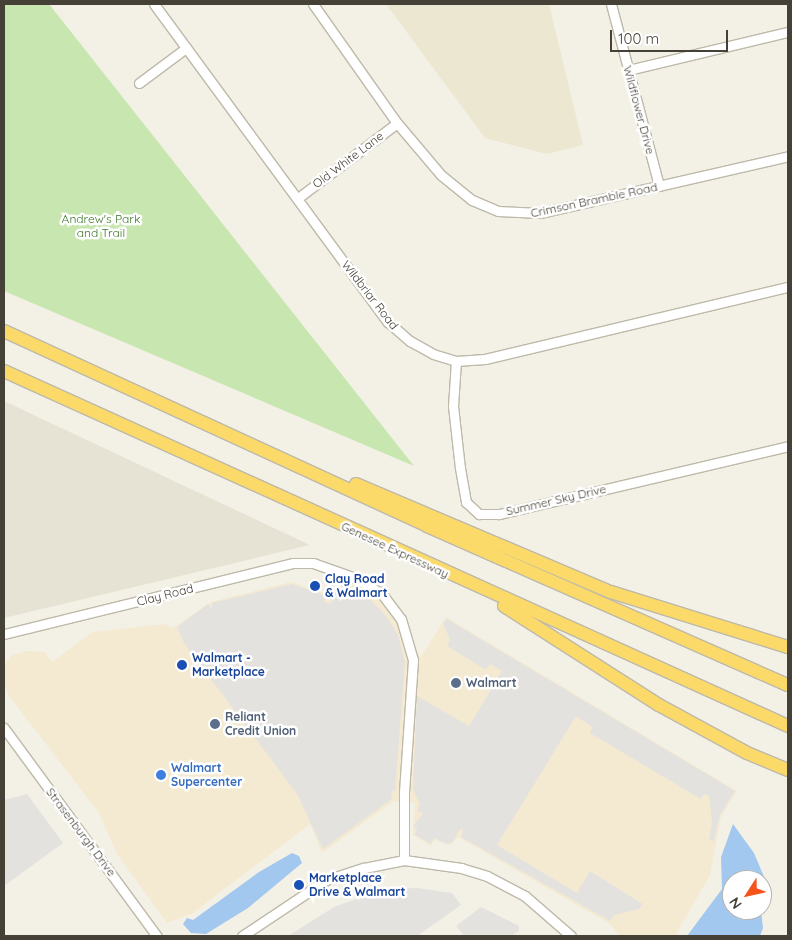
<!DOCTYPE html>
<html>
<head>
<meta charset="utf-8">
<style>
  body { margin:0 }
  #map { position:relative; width:792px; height:940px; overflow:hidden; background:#f3f0e6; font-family:Quicksand,sans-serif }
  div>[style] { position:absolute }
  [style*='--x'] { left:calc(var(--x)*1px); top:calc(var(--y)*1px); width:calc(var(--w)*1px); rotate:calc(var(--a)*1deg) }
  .residential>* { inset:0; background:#e7e3d4 }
  .commercial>* { inset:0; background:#f4ead2 }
  .education>* { inset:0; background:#ece7d0 }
  .green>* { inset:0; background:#c8e6b0 }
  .parking>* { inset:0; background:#e4e2de }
  .water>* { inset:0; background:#a3c8ef }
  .roads { filter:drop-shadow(1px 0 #beb9a9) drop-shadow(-1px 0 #beb9a9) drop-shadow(0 1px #beb9a9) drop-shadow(0 -1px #beb9a9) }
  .minor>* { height:9px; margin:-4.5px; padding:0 4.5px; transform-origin:4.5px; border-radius:4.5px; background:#fff }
  .highway>* { height:12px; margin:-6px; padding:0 6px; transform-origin:6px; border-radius:6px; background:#fbda69 }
  .dots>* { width:14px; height:14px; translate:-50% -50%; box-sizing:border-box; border:2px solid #fff; border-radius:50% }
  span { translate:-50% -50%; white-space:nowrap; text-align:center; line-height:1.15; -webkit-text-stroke:5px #fff; paint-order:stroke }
  .street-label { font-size:12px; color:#454136 }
  .park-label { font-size:12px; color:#3e762a }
  .transit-label { font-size:12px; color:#164399; font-weight:700 }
  .left { translate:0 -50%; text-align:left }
  .service-label { font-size:12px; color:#4e5e75; font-weight:700 }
  .shop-label { font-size:12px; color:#366cbe; font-weight:700 }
  .frame { position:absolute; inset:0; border:5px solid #454136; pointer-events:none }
  .north { position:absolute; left:722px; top:870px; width:50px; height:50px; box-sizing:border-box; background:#fff; border:1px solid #b5b3af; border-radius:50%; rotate:235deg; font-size:14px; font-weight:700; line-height:20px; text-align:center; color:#454136 }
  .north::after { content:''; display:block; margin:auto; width:18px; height:22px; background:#f5531b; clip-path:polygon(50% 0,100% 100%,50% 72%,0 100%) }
  .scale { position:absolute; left:610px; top:30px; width:118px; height:22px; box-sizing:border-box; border:2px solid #454136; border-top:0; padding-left:6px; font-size:15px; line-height:18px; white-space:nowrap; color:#454136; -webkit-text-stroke:4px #fff; paint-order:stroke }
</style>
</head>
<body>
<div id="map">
  <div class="residential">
    <div style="clip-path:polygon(4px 401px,310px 545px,4px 618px)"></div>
  </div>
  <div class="commercial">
    <div style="clip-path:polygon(362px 577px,397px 608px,407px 622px,420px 658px,446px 617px,737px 791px,721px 817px,710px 875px,675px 936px,619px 936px,610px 924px,458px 837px,451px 845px,434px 840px,431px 846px,413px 835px,415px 803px,394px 801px,322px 853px,310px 824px,193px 913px,167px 923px,117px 854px,99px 813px,9px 696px,4px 683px,4px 666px,12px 655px,26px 651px,45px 652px,52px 662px,93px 632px,165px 624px,173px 628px,211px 602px,291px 582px,327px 594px,345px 582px)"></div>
  </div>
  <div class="education">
    <div style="clip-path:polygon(386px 4px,549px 4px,583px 145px,547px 154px,485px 138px)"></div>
  </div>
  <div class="green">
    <div style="clip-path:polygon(4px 4px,49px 4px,414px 466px,4px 291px)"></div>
  </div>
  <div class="parking">
    <div style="clip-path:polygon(292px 584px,326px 596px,324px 602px,328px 604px,334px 600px,330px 595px,345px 584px,349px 590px,362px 591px,386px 616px,398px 635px,405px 662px,395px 792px,392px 790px,391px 794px,393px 798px,323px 849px,297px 794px,184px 643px,177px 627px,208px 604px,212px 609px,212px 603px)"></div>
    <div style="clip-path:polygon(447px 619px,735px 791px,720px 815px,714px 841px,709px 840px,712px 822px,709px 796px,704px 794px,701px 799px,590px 733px,592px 727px,576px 716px,497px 845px,577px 893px,590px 871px,643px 904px,639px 909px,614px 915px,610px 921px,461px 837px,463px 830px,460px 829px,453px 841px,447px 844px,434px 838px,431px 844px,415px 835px,417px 828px,413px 826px,423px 814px,417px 811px,420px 805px,413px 789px,417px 696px,469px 726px,502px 671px,490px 664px,486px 670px,447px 646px,450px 640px,443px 623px)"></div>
    <div style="clip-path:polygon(27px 794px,63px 843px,4px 886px,4px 800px)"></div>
    <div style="clip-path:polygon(417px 888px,452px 893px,461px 905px,417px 936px,288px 936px,334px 907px,385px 889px)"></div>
    <div style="clip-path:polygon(481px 907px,519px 926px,519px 931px,511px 936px,464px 936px,456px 926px)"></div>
  </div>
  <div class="water">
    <div style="clip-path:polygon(733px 824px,754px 853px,767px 884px,762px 902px,762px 880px,732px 880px,732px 910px,761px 910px,763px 928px,760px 936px,687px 936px,722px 889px,721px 857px)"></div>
    <div style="clip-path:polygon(292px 853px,299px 856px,302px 863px,248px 908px,206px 934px,191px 933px,183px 924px,187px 918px,193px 920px,259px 872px)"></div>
  </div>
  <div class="roads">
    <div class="minor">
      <div style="--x:154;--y:4;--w:395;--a:53.7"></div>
      <div style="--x:388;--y:322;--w:29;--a:41"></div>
      <div style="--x:410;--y:341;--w:26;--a:29"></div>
      <div style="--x:433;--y:354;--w:24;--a:17"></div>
      <div style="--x:456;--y:361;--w:29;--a:-4"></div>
      <div style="--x:485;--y:359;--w:311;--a:-13.4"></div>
      <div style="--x:313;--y:4;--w:146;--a:54.8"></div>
      <div style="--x:397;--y:123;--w:68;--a:49.8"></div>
      <div style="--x:441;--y:175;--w:40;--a:39"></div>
      <div style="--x:472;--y:200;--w:28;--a:23"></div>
      <div style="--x:498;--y:211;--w:42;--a:2.7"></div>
      <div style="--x:540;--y:213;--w:254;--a:-12.9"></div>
      <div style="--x:611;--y:4;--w:188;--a:75.2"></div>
      <div style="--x:628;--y:70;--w:164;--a:-13.4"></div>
      <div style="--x:139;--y:83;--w:59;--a:-36.7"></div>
      <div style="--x:298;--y:198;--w:124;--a:-37.1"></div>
      <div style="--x:456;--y:361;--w:45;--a:93.8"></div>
      <div style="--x:453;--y:406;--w:62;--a:83.6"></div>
      <div style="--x:460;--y:468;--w:35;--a:80"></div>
      <div style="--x:466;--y:502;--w:18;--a:43"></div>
      <div style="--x:479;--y:514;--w:20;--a:0"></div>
      <div style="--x:499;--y:514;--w:297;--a:-13.2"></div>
      <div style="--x:4;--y:634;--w:298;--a:-13.8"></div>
      <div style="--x:293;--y:563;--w:20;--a:0"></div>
      <div style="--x:313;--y:563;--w:42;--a:19.3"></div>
      <div style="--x:353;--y:577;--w:34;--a:30"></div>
      <div style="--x:382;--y:594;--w:31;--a:53"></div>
      <div style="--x:401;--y:619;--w:43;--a:73.7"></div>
      <div style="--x:413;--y:660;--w:133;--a:93.9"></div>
      <div style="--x:404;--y:793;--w:67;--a:90"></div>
      <div style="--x:4;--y:728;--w:258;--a:53.7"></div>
      <div style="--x:242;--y:936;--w:101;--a:-33.7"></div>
      <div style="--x:326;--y:880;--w:40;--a:-18"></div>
      <div style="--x:364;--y:868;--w:41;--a:-11.3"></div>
      <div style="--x:404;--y:860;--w:58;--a:8"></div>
      <div style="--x:461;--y:868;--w:27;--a:17"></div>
      <div style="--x:487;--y:876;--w:43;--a:27.8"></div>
      <div style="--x:525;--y:896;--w:61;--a:41"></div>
    </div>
    <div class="highway">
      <div style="--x:4;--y:331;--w:466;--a:24.7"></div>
      <div style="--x:427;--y:526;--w:394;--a:23.8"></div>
      <div style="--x:4;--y:371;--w:861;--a:24.36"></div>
      <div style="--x:356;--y:484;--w:277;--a:23"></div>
      <div style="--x:611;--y:592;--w:185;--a:17.3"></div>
      <div style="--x:504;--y:606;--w:184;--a:32.6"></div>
      <div style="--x:659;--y:705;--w:100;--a:28.6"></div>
      <div style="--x:747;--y:753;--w:44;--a:22.5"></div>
    </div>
  </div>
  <div class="dots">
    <div style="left:315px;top:586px;background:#1a4fb4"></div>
    <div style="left:182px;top:665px;background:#1a4fb4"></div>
    <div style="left:456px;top:683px;background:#5c6f8a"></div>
    <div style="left:215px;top:724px;background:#5c6f8a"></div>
    <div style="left:161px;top:775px;background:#3f7fe0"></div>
    <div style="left:299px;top:885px;background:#1a4fb4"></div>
  </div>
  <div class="street-label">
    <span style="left:639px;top:110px;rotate:75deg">Wildflower Drive</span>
    <span style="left:348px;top:160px;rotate:-37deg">Old White Lane</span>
    <span style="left:594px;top:200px;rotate:-12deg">Crimson Bramble Road</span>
    <span style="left:370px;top:295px;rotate:52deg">Wildbriar Road</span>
    <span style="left:556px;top:500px;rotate:-13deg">Summer Sky Drive</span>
    <span style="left:395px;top:550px;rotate:25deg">Genesee Expressway</span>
    <span style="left:165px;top:595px;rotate:-14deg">Clay Road</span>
    <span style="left:81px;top:832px;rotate:53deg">Strasenburgh Drive</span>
  </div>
  <div class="park-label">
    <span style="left:101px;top:226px">Andrew's Park<br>and Trail</span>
  </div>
  <div class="transit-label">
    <span class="left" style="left:325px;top:586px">Clay Road<br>&amp; Walmart</span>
    <span class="left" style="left:192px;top:665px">Walmart -<br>Marketplace</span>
    <span class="left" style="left:309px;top:885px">Marketplace<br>Drive &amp; Walmart</span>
  </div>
  <div class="service-label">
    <span class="left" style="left:466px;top:683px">Walmart</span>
    <span class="left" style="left:225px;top:724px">Reliant<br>Credit Union</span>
  </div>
  <div class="shop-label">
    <span class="left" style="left:171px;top:775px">Walmart<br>Supercenter</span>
  </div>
  <div class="frame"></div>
  <div class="north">N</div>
  <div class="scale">100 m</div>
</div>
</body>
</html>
